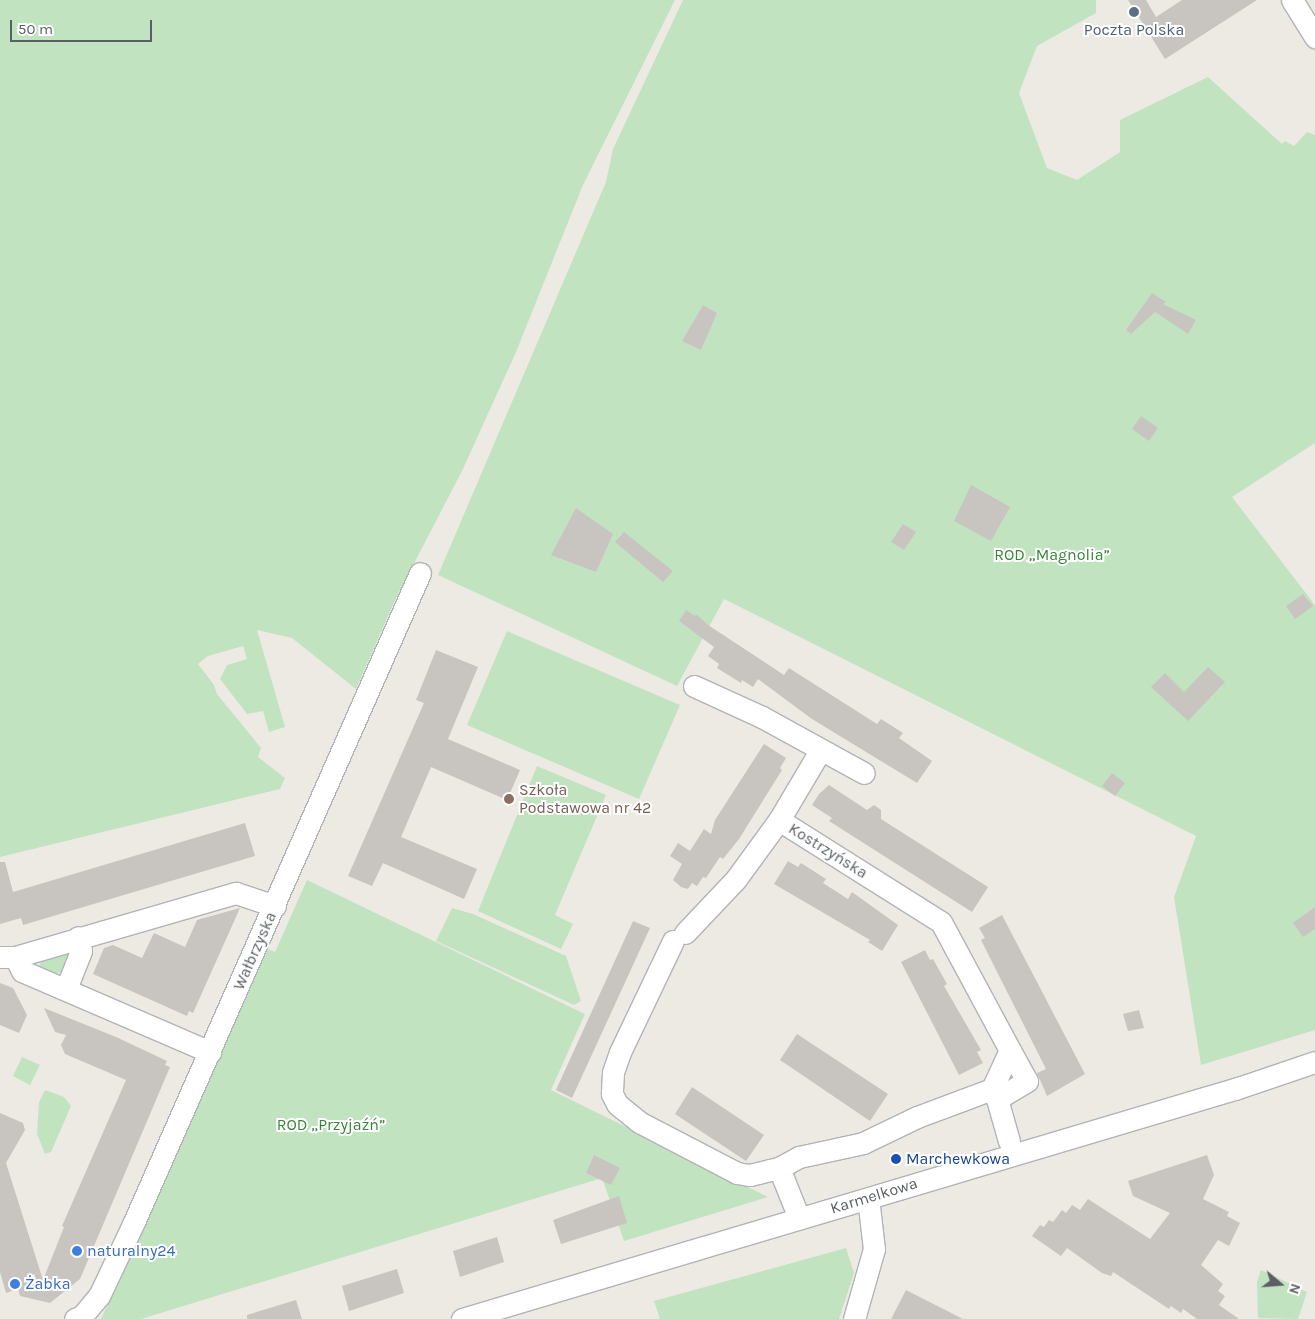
<!DOCTYPE html>
<html>
<head>
<meta charset="utf-8">
<style>
  body { margin:0 }
  #map { position:relative; width:1315px; height:1319px; overflow:hidden; background:#edeae3; font-family:Karla,sans-serif }
  div>[style] { position:absolute }
  [style*='--x'] { left:calc(var(--x)*1px); top:calc(var(--y)*1px); width:calc(var(--w)*1px); rotate:calc(var(--a)*1deg) }
  .green>* { inset:0; background:#c2e3c0 }
  .building>* { inset:0; background:#c8c5c0 }
  .roads { filter:drop-shadow(1px 0 #b0b4b7) drop-shadow(-1px 0 #b0b4b7) drop-shadow(0 1px #b0b4b7) drop-shadow(0 -1px #b0b4b7) }
  .minor>* { height:21px; margin:-10.5px; padding:0 10.5px; transform-origin:10.5px; border-radius:10.5px; background:#fff }
  .dots>* { width:14px; height:14px; translate:-50% -50%; box-sizing:border-box; border:2px solid #fff; border-radius:50% }
  span { translate:-50% -50%; white-space:nowrap; text-align:center; line-height:1.15; -webkit-text-stroke:4px #fff; paint-order:stroke }
  .service-label { font-size:16px; color:#4e5e75 }
  .park-label { font-size:16px; color:#3a833a }
  .education-label { font-size:16px; color:#785e54 }
  .left { translate:0 -50%; text-align:left }
  .street-label { font-size:16px; color:#5b5f63 }
  .transit-label { font-size:16px; color:#164399 }
  .shop-label { font-size:16px; color:#366cbe }
  .north { position:absolute; left:1255px; top:1259px; width:50px; height:50px; -webkit-text-stroke:4px #fff; paint-order:stroke; rotate:108deg; font-size:14px; font-weight:700; line-height:20px; text-align:center; color:#5b5f63 }
  .north::after { content:''; display:block; margin:auto; width:18px; height:22px; background:#5b5f63; clip-path:polygon(50% 0,100% 100%,50% 72%,0 100%) }
  .scale { position:absolute; left:10px; top:20px; width:142px; height:22px; box-sizing:border-box; border:2px solid #5b5f63; border-top:0; padding-left:6px; font-size:15px; line-height:18px; white-space:nowrap; color:#5b5f63; -webkit-text-stroke:4px #fff; paint-order:stroke }
</style>
</head>
<body>
<div id="map">
  <div class="green">
    <div style="clip-path:polygon(0 0,675px 0,583px 185px,516px 352px,462px 471px,396px 598px,356px 689px,292px 638px,257px 630px,285px 727px,269px 732px,263px 711px,247px 714px,220px 679px,227px 665px,247px 659px,243px 646px,208px 656px,198px 664px,214px 685px,217px 694px,261px 748px,258px 757px,285px 778px,280px 789px,0 857px)"></div>
    <div style="clip-path:polygon(683px 0,1096px 0,1096px 13px,1037px 46px,1019px 93px,1047px 168px,1077px 180px,1120px 152px,1120px 120px,1208px 77px,1282px 144px,1285px 141px,1294px 146px,1307px 132px,1315px 135px,1315px 443px,1232px 497px,1315px 605px,1315px 1030px,1201px 1065px,1174px 897px,1196px 836px,724px 599px,677px 686px,438px 575px,606px 182px,613px 149px)"></div>
    <div style="clip-path:polygon(507px 631px,680px 705px,639px 799px,467px 725px)"></div>
    <div style="clip-path:polygon(537px 766px,606px 795px,555px 915px,573px 924px,561px 949px,478px 911px)"></div>
    <div style="clip-path:polygon(307px 880px,585px 1014px,551px 1090px,768px 1197px,624px 1241px,602px 1178px,141px 1319px,101px 1319px,268px 949px,275px 952px)"></div>
    <div style="clip-path:polygon(452px 908px,473px 914px,566px 956px,581px 1001px,574px 1005px,436px 941px)"></div>
    <div style="clip-path:polygon(65px 953px,69px 957px,61px 972px,54px 974px,38px 968px,42px 960px)"></div>
    <div style="clip-path:polygon(22px 1057px,40px 1065px,30px 1085px,13px 1076px)"></div>
    <div style="clip-path:polygon(45px 1090px,64px 1097px,71px 1106px,51px 1152px,45px 1154px,37px 1134px,39px 1102px)"></div>
    <div style="clip-path:polygon(846px 1248px,854px 1273px,839px 1319px,660px 1319px,654px 1301px)"></div>
    <div style="clip-path:polygon(1261px 1270px,1307px 1292px,1298px 1319px,1258px 1318px,1257px 1282px)"></div>
  </div>
  <div class="building">
    <div style="clip-path:polygon(1128px 0,1146px 0,1156px 17px,1182px 0,1257px 0,1165px 59px)"></div>
    <div style="clip-path:polygon(1152px 293px,1166px 302px,1163px 304px,1196px 320px,1188px 334px,1155px 312px,1131px 334px,1126px 330px)"></div>
    <div style="clip-path:polygon(703px 305px,717px 313px,701px 350px,682px 341px)"></div>
    <div style="clip-path:polygon(1141px 416px,1158px 428px,1149px 441px,1132px 429px)"></div>
    <div style="clip-path:polygon(971px 485px,1010px 507px,991px 541px,954px 521px)"></div>
    <div style="clip-path:polygon(576px 508px,613px 534px,596px 572px,551px 555px)"></div>
    <div style="clip-path:polygon(903px 524px,916px 532px,904px 550px,891px 542px)"></div>
    <div style="clip-path:polygon(624px 532px,673px 571px,663px 582px,615px 542px)"></div>
    <div style="clip-path:polygon(1303px 594px,1313px 606px,1295px 619px,1286px 606px)"></div>
    <div style="clip-path:polygon(686px 610px,695px 616px,696px 614px,708px 625px,784px 675px,789px 668px,877px 724px,881px 719px,903px 733px,899px 738px,932px 761px,917px 783px,812px 719px,758px 679px,753px 687px,742px 680px,741px 683px,717px 668px,719px 664px,708px 656px,714px 647px,679px 621px)"></div>
    <div style="clip-path:polygon(436px 650px,478px 667px,448px 739px,520px 770px,507px 800px,431px 767px,401px 837px,477px 869px,464px 899px,383px 863px,372px 886px,348px 876px,424px 703px,416px 700px)"></div>
    <div style="clip-path:polygon(1208px 667px,1225px 682px,1188px 721px,1151px 687px,1165px 673px,1184px 692px)"></div>
    <div style="clip-path:polygon(764px 744px,786px 758px,780px 768px,782px 770px,739px 839px,723px 859px,720px 857px,706px 878px,703px 877px,697px 886px,692px 883px,688px 889px,681px 887px,673px 880px,682px 864px,670px 856px,678px 843px,690px 851px,704px 829px,711px 834px,715px 820px)"></div>
    <div style="clip-path:polygon(1112px 773px,1125px 783px,1115px 796px,1102px 786px)"></div>
    <div style="clip-path:polygon(829px 785px,867px 810px,874px 805px,881px 810px,881px 819px,988px 887px,972px 912px,829px 821px,832px 818px,812px 805px,819px 794px)"></div>
    <div style="clip-path:polygon(245px 823px,255px 856px,23px 925px,21px 918px,0 924px,0 862px,5px 862px,13px 892px)"></div>
    <div style="clip-path:polygon(788px 861px,798px 867px,801px 863px,826px 879px,823px 883px,848px 899px,852px 892px,898px 925px,882px 951px,868px 942px,870px 940px,774px 884px)"></div>
    <div style="clip-path:polygon(1315px 907px,1315px 929px,1303px 937px,1293px 923px)"></div>
    <div style="clip-path:polygon(240px 908px,193px 1013px,189px 1011px,187px 1016px,93px 974px,104px 948px,113px 945px,142px 958px,154px 933px,185px 947px,197px 920px)"></div>
    <div style="clip-path:polygon(1002px 915px,1085px 1074px,1047px 1096px,1037px 1073px,1046px 1069px,981px 940px,985px 938px,979px 928px)"></div>
    <div style="clip-path:polygon(633px 921px,650px 928px,572px 1098px,556px 1090px)"></div>
    <div style="clip-path:polygon(925px 950px,930px 960px,933px 959px,947px 984px,944px 986px,981px 1050px,977px 1052px,983px 1063px,959px 1075px,901px 962px)"></div>
    <div style="clip-path:polygon(0 983px,13px 988px,27px 1015px,19px 1033px,0 1025px)"></div>
    <div style="clip-path:polygon(44px 1008px,116px 1037px,167px 1061px,165px 1065px,170px 1067px,80px 1279px,50px 1303px,20px 1296px,18px 1289px,6px 1293px,0 1272px,0 1113px,23px 1123px,25px 1130px,6px 1163px,43px 1280px,64px 1227px,62px 1226px,126px 1080px,65px 1054px,61px 1045px,66px 1035px,55px 1032px)"></div>
    <div style="clip-path:polygon(1139px 1010px,1144px 1028px,1128px 1031px,1123px 1014px)"></div>
    <div style="clip-path:polygon(797px 1034px,888px 1094px,870px 1121px,780px 1060px)"></div>
    <div style="clip-path:polygon(692px 1087px,764px 1135px,746px 1161px,675px 1114px)"></div>
    <div style="clip-path:polygon(594px 1155px,620px 1168px,611px 1185px,586px 1173px)"></div>
    <div style="clip-path:polygon(1207px 1155px,1214px 1175px,1203px 1199px,1229px 1212px,1227px 1216px,1240px 1223px,1229px 1246px,1218px 1240px,1201px 1265px,1223px 1284px,1218px 1291px,1225px 1296px,1219px 1305px,1239px 1319px,1197px 1319px,1183px 1309px,1181px 1313px,1171px 1306px,1169px 1309px,1113px 1272px,1111px 1276px,1102px 1273px,1067px 1248px,1061px 1256px,1032px 1236px,1040px 1225px,1044px 1227px,1049px 1220px,1053px 1222px,1062px 1210px,1066px 1213px,1072px 1205px,1080px 1210px,1088px 1199px,1150px 1239px,1170px 1213px,1133px 1196px,1128px 1181px)"></div>
    <div style="clip-path:polygon(619px 1196px,627px 1223px,561px 1244px,553px 1220px)"></div>
    <div style="clip-path:polygon(497px 1237px,504px 1262px,460px 1277px,453px 1251px)"></div>
    <div style="clip-path:polygon(397px 1269px,404px 1293px,349px 1311px,342px 1286px)"></div>
    <div style="clip-path:polygon(906px 1290px,963px 1319px,891px 1319px)"></div>
    <div style="clip-path:polygon(296px 1300px,302px 1319px,247px 1319px,247px 1315px)"></div>
  </div>
  <div class="roads">
    <div class="minor">
      <div style="--x:1292;--y:0;--w:44;--a:58.1"></div>
      <div style="--x:694;--y:686;--w:75;--a:24.5"></div>
      <div style="--x:762;--y:717;--w:116;--a:28.8"></div>
      <div style="--x:779;--y:820;--w:191;--a:32.2"></div>
      <div style="--x:941;--y:922;--w:145;--a:61.7"></div>
      <div style="--x:1010;--y:1050;--w:43;--a:114.8"></div>
      <div style="--x:685;--y:933;--w:74;--a:-46.6"></div>
      <div style="--x:736;--y:879;--w:73;--a:-53.9"></div>
      <div style="--x:779;--y:820;--w:80;--a:-59.3"></div>
      <div style="--x:673;--y:941;--w:123;--a:115.5"></div>
      <div style="--x:620;--y:1052;--w:21;--a:109"></div>
      <div style="--x:613;--y:1072;--w:22;--a:93"></div>
      <div style="--x:612;--y:1094;--w:11;--a:63"></div>
      <div style="--x:617;--y:1104;--w:28;--a:39"></div>
      <div style="--x:639;--y:1122;--w:110;--a:27.5"></div>
      <div style="--x:737;--y:1173;--w:13;--a:9"></div>
      <div style="--x:750;--y:1175;--w:30;--a:-14"></div>
      <div style="--x:779;--y:1168;--w:54;--a:68.2"></div>
      <div style="--x:0;--y:957;--w:15;--a:0"></div>
      <div style="--x:15;--y:957;--w:230;--a:-16.2"></div>
      <div style="--x:236;--y:893;--w:41;--a:18.4"></div>
      <div style="--x:15;--y:957;--w:16;--a:63"></div>
      <div style="--x:22;--y:971;--w:205;--a:23.3"></div>
      <div style="--x:66;--y:989;--w:41;--a:-68.5"></div>
      <div style="--x:81;--y:951;--w:14;--a:-102"></div>
      <div style="--x:992;--y:1089;--w:11;--a:63"></div>
      <div style="--x:997;--y:1099;--w:35;--a:-31"></div>
      <div style="--x:1027;--y:1081;--w:35;--a:-119"></div>
      <div style="--x:997;--y:1099;--w:44;--a:74.1"></div>
      <div style="--x:779;--y:1168;--w:23;--a:-29"></div>
      <div style="--x:799;--y:1157;--w:66;--a:-12.3"></div>
      <div style="--x:863;--y:1143;--w:60;--a:-25.7"></div>
      <div style="--x:917;--y:1117;--w:80;--a:-20.5"></div>
      <div style="--x:75;--y:1319;--w:8;--a:-23"></div>
      <div style="--x:82;--y:1316;--w:26;--a:-50"></div>
      <div style="--x:99;--y:1296;--w:82;--a:-64.7"></div>
      <div style="--x:134;--y:1222;--w:709;--a:-66.22"></div>
      <div style="--x:462;--y:1319;--w:810;--a:-16.58"></div>
      <div style="--x:1238;--y:1088;--w:81;--a:-18.7"></div>
      <div style="--x:854;--y:1319;--w:73;--a:-74.1"></div>
      <div style="--x:874;--y:1249;--w:51;--a:-96.7"></div>
    </div>
  </div>
  <div class="dots">
    <div style="left:1134px;top:12px;background:#5c6f8a"></div>
    <div style="left:509px;top:799px;background:#8d6e63"></div>
    <div style="left:896px;top:1159px;background:#1a4fb4"></div>
    <div style="left:77px;top:1251px;background:#3f7fe0"></div>
    <div style="left:15px;top:1284px;background:#3f7fe0"></div>
  </div>
  <div class="service-label">
    <span style="left:1134px;top:30px">Poczta Polska</span>
  </div>
  <div class="park-label">
    <span style="left:1052px;top:555px">ROD „Magnolia”</span>
    <span style="left:331px;top:1125px">ROD „Przyjaźń”</span>
  </div>
  <div class="education-label">
    <span class="left" style="left:519px;top:799px">Szkoła<br>Podstawowa nr 42</span>
  </div>
  <div class="street-label">
    <span style="left:828px;top:851px;rotate:32deg">Kostrzyńska</span>
    <span style="left:255px;top:951px;rotate:-66deg">Wałbrzyska</span>
    <span style="left:874px;top:1196px;rotate:-17deg">Karmelkowa</span>
  </div>
  <div class="transit-label">
    <span class="left" style="left:906px;top:1159px">Marchewkowa</span>
  </div>
  <div class="shop-label">
    <span class="left" style="left:87px;top:1251px">naturalny24</span>
    <span class="left" style="left:25px;top:1284px">Żabka</span>
  </div>
  <div class="north">N</div>
  <div class="scale">50 m</div>
</div>
</body>
</html>
